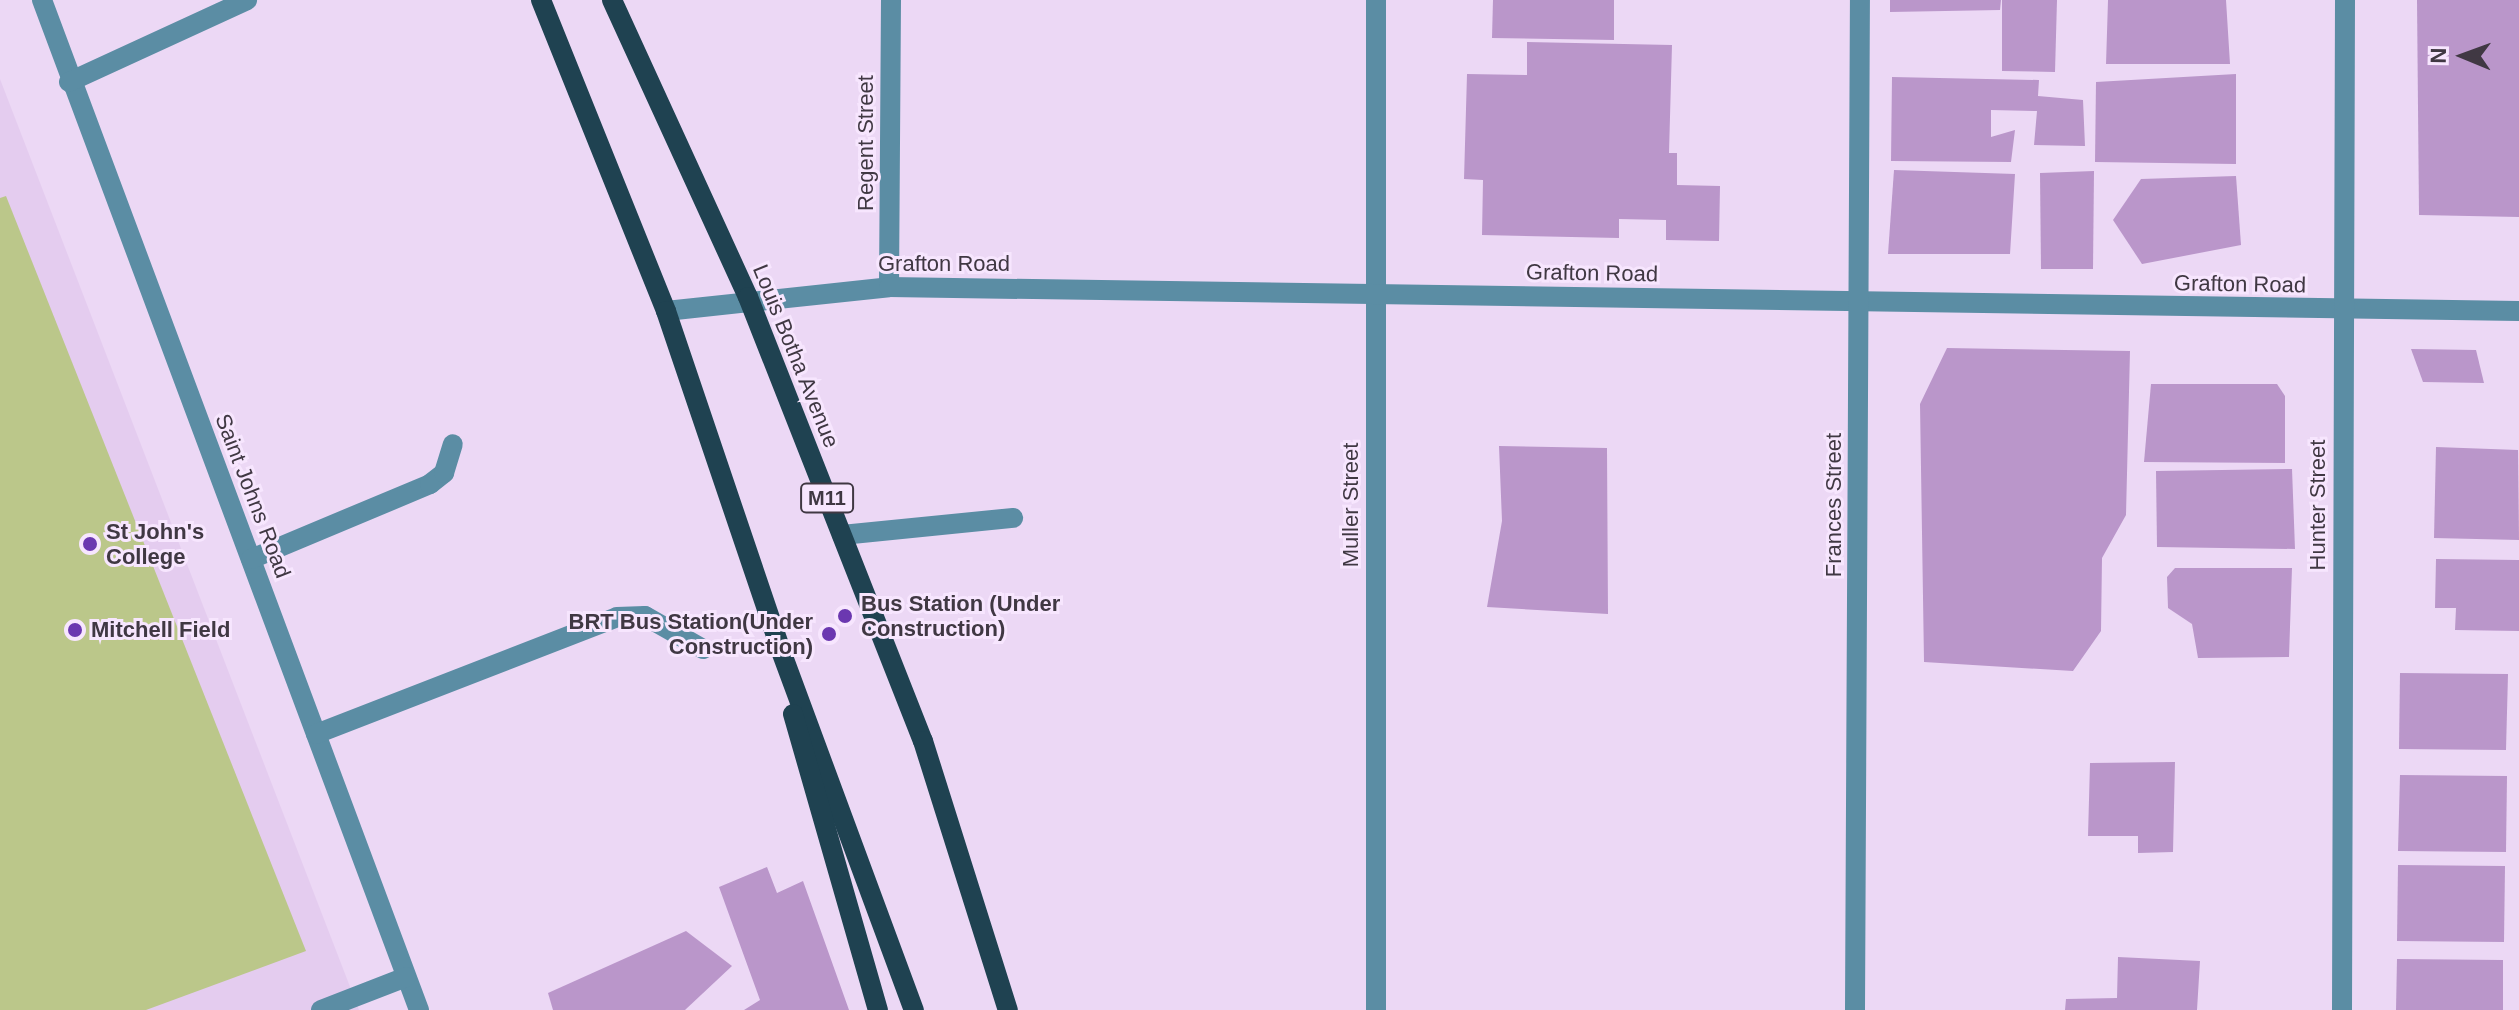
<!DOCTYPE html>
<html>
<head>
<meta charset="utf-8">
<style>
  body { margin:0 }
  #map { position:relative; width:2519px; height:1010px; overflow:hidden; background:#ecd8f5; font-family:Arial,sans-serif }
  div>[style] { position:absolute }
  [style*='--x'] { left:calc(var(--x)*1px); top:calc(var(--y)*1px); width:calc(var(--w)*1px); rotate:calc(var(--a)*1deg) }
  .built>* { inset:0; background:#e4ccef }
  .green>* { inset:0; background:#bbc78a }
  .building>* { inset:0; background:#ba96ca }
  .minor>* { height:20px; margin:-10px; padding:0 10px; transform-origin:10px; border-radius:10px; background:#5b8da4 }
  .major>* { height:20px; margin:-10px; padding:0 10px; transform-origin:10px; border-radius:10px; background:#1f4251 }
  .dots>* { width:22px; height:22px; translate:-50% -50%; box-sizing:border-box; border:4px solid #f7e6fe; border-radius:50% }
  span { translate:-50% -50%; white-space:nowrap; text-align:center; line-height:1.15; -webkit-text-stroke:6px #f7e6fe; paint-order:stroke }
  .shield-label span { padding:2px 6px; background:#f7e6fe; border:2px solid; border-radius:6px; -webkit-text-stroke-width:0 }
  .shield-label { font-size:20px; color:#403843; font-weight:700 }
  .street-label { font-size:22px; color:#403843 }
  .poi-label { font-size:22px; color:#403843; font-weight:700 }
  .left { translate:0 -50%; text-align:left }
  .right { translate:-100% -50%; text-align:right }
  .north { position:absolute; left:2423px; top:16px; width:80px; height:80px; -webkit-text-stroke:6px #f7e6fe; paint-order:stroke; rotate:271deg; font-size:22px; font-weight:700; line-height:32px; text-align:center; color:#403843 }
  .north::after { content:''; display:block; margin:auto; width:28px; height:36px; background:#403843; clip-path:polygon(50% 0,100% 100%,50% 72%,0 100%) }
</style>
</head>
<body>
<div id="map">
  <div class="built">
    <div style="clip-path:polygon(0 79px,359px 1010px,0 1010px)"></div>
  </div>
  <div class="green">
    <div style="clip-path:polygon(6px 196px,306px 951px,146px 1010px,0 1010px,0 198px)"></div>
  </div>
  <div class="building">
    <div style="clip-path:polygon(1493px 0,1614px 0,1614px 40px,1492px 38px)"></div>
    <div style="clip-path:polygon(1890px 0,2001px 0,2000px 10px,1890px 12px)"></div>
    <div style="clip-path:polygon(2002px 0,2057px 0,2055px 72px,2002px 71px)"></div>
    <div style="clip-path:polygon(2108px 0,2226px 0,2230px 64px,2106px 64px)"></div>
    <div style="clip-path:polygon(2417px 0,2519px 0,2519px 217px,2419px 215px)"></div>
    <div style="clip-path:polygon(1527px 42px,1672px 45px,1669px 153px,1677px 153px,1677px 185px,1720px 186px,1719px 241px,1666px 240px,1666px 220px,1619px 219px,1619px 238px,1482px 235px,1483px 180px,1464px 179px,1467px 74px,1527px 75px)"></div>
    <div style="clip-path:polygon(2236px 74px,2236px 164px,2095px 162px,2096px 82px)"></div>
    <div style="clip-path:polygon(1892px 77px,2039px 80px,2038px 96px,2083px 100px,2085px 146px,2034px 145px,2037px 111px,1991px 110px,1991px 137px,2015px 130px,2011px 162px,1891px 161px)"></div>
    <div style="clip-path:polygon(1894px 170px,2015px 174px,2010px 254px,1888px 254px)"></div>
    <div style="clip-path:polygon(2094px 171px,2093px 269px,2041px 269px,2040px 173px)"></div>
    <div style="clip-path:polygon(2236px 176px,2241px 245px,2142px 264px,2113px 220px,2141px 179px)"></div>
    <div style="clip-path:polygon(1947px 348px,2130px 351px,2126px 515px,2102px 558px,2101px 631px,2073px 671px,1924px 662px,1920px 404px)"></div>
    <div style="clip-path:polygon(2411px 349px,2476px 350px,2484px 383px,2423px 382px)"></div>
    <div style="clip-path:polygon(2151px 384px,2277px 384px,2285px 396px,2285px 463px,2144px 462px)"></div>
    <div style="clip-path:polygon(1499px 446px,1607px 448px,1608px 614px,1487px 607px,1502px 521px)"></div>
    <div style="clip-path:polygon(2436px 447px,2518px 450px,2519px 540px,2434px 538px)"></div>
    <div style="clip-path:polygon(2292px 469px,2295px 549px,2157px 547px,2156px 471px)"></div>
    <div style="clip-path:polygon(2436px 559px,2519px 560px,2519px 631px,2455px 630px,2456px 608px,2435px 608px)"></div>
    <div style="clip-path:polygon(2175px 568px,2292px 568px,2289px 657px,2198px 658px,2192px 624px,2168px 608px,2167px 577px)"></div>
    <div style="clip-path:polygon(2400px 673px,2508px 674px,2506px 750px,2399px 749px)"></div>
    <div style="clip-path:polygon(2175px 762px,2173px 852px,2138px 853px,2138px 836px,2088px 836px,2090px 763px)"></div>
    <div style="clip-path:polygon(2400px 775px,2507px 776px,2506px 852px,2398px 851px)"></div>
    <div style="clip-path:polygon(2398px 865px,2505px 866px,2504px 942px,2397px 941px)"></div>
    <div style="clip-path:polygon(767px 867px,777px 893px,803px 881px,849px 1010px,744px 1010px,760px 1000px,719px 887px)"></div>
    <div style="clip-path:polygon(686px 931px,732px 966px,685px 1010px,553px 1010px,548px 993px)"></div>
    <div style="clip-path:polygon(2118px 957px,2200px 961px,2197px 1010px,2065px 1010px,2066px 999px,2117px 998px)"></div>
    <div style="clip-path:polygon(2397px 959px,2503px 960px,2503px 1010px,2396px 1010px)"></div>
  </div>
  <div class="minor">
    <div style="--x:42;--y:0;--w:1078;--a:69.53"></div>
    <div style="--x:1376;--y:0;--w:1010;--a:90"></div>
    <div style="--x:69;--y:82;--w:196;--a:-24.7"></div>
    <div style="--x:889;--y:287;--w:287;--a:-89.6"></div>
    <div style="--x:666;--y:311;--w:224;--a:-6.1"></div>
    <div style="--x:889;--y:287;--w:1630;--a:0.84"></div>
    <div style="--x:842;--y:535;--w:172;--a:-5.7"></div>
    <div style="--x:251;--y:559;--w:194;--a:-22.7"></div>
    <div style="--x:430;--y:484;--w:18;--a:-38"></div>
    <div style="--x:444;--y:473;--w:30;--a:-73"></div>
    <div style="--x:316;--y:734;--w:323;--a:-21.2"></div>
    <div style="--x:617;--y:617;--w:28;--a:-2"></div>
    <div style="--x:645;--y:616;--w:67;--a:29.6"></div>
    <div style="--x:321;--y:1010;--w:91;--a:-21.2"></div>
    <div style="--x:1855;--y:1010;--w:1010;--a:-89.72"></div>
    <div style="--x:2342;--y:1010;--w:1010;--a:-89.83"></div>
  </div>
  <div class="major">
    <div style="--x:541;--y:0;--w:335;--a:68.1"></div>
    <div style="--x:666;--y:311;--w:359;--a:71.3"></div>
    <div style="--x:781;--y:651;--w:383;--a:69.7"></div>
    <div style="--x:612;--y:0;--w:327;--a:65.4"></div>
    <div style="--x:748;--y:297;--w:477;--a:68.5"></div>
    <div style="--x:923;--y:741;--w:282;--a:72.5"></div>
    <div style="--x:793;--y:714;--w:308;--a:74"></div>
  </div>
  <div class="dots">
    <div style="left:90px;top:544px;background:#6b38b0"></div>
    <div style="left:845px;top:616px;background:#6b38b0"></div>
    <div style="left:75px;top:630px;background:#6b38b0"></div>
    <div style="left:829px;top:634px;background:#6b38b0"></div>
  </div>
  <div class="shield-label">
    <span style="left:827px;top:498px">M11</span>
  </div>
  <div class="street-label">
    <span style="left:866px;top:143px;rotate:-90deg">Regent Street</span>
    <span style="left:944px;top:264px">Grafton Road</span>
    <span style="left:1592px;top:273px;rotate:1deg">Grafton Road</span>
    <span style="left:2240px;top:284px;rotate:1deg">Grafton Road</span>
    <span style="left:796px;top:356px;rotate:68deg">Louis Botha Avenue</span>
    <span style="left:253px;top:496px;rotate:69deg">Saint Johns Road</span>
    <span style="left:1351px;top:505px;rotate:-90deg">Muller Street</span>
    <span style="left:1834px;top:505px;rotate:-90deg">Frances Street</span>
    <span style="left:2318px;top:505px;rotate:-90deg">Hunter Street</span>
  </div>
  <div class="poi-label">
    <span class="left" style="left:106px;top:544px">St John's<br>College</span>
    <span class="left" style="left:861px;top:616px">Bus Station (Under<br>Construction)</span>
    <span class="right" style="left:813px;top:634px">BRT Bus Station(Under<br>Construction)</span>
    <span class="left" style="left:91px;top:630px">Mitchell Field</span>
  </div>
  <div class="north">N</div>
</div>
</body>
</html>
